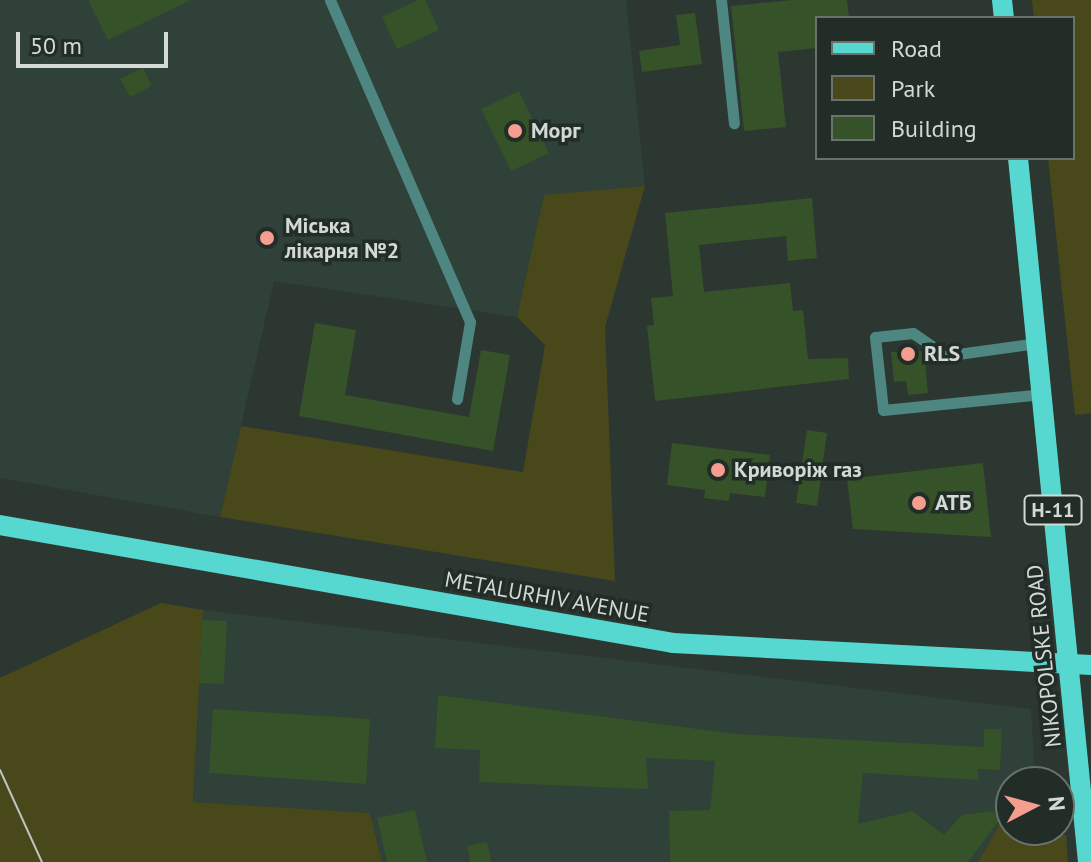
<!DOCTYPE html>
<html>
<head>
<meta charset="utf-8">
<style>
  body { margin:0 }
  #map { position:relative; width:1091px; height:862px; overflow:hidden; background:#2c3732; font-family:"PT Sans",sans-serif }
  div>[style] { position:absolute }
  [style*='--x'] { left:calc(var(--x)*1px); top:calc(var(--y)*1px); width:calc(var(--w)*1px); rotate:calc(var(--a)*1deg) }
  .built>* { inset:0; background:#2f4138 }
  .green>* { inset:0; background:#48481b }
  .building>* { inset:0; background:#365228 }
  .lane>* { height:11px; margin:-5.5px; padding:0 5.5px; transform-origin:5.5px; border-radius:5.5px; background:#4e8782 }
  .primary>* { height:20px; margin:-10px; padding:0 10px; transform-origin:10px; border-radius:10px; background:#56d8d0 }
  .tram>* { height:2px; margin:-1px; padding:0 1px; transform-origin:1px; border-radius:1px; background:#bec5c1 }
  .dots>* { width:22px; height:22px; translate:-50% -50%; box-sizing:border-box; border:4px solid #222d28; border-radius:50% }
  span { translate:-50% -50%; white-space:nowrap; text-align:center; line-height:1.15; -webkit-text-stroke:7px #222d28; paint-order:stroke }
  .shield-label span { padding:2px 6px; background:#222d28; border:2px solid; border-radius:6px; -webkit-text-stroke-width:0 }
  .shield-label { font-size:20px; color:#d3dad6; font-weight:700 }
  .poi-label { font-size:22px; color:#d3dad6; font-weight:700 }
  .left { translate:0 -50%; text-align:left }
  .street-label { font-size:22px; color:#d3dad6 }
  .legend { position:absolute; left:815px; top:16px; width:260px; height:144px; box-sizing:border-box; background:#222d28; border:2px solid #69726e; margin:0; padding:10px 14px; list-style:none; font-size:24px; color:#d3dad6 }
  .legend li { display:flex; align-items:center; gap:16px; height:40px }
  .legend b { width:40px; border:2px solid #69726e }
  .north { position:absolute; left:995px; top:766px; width:80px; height:80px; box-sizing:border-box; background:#222d28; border:2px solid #69726e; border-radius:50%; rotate:84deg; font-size:22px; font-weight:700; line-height:32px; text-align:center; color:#d3dad6 }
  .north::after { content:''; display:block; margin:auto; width:28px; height:36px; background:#f59d8f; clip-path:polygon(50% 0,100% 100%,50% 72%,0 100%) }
  .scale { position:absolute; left:16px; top:32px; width:152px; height:36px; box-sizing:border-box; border:4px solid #d3dad6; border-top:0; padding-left:10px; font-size:24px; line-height:28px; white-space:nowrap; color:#d3dad6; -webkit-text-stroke:6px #222d28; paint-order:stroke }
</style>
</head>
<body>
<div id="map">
  <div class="built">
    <div style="clip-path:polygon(0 0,626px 0,645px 186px,544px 196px,517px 317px,274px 281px,220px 517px,0 478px)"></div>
    <div style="clip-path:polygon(203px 610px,1031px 709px,1035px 776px,1011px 782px,1011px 805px,978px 862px,382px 862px,370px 813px,193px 802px)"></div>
  </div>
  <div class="green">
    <div style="clip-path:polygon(1032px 0,1091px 0,1091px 413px,1075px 415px,1048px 158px,1073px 158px,1073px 18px,1034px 18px)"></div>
    <div style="clip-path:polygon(645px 186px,605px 327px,615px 581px,220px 517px,241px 426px,523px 472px,545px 345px,517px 317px,544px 195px)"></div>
    <div style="clip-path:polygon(161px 603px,203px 610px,193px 802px,370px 813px,382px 862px,0 862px,0 678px)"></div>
    <div style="clip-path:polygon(1011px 805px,1011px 830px,1066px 835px,1068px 862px,978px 862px)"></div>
  </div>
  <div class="building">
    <div style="clip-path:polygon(88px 0,191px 0,108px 40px)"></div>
    <div style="clip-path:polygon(418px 0,425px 0,439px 30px,397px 49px,382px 17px)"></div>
    <div style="clip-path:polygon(792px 0,847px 0,849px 18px,817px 18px,817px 48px,778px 52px,786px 127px,744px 131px,731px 6px)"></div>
    <div style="clip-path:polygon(695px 13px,702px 64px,642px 72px,639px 51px,680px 45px,676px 15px)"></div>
    <div style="clip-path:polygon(143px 68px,152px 86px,130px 97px,120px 79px)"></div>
    <div style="clip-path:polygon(519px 91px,549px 153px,511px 171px,481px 109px)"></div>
    <div style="clip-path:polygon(812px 198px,817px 258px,788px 261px,786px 236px,699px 245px,704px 292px,790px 283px,793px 311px,803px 310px,808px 359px,848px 358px,849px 379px,655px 401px,647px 326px,654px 325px,651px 298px,673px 296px,665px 213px)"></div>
    <div style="clip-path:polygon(315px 323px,356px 330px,345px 395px,469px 417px,481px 350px,510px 355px,493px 451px,299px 416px)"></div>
    <div style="clip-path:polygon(924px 351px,928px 393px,908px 395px,906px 381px,894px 382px,891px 352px)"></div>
    <div style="clip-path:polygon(807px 430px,827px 433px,817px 506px,796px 503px)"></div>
    <div style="clip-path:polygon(672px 443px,770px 455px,765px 497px,730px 493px,729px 501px,704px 498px,705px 490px,667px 485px)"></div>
    <div style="clip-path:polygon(983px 463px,991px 537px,853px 529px,847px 479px)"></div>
    <div style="clip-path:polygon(202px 620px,227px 621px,224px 684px,199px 683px)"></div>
    <div style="clip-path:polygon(438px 695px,736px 734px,984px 747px,984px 729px,1002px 729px,1000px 770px,978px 769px,978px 780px,863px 773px,858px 824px,912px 811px,944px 835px,962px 815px,992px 811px,1001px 818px,968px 862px,670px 862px,669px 811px,710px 810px,715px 761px,646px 758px,648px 789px,479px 782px,480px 750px,435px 748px)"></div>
    <div style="clip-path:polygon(213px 709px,370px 719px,366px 784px,209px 773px)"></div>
    <div style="clip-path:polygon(415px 810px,427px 862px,387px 862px,377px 818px)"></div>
    <div style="clip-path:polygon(487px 842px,491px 862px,470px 862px,467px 846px)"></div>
  </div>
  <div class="lane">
    <div style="--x:330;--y:0;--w:351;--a:66.5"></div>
    <div style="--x:470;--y:322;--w:78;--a:99.6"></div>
    <div style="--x:721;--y:0;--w:124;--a:84"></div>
    <div style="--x:1037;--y:343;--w:102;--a:172.1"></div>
    <div style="--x:936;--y:357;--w:9;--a:-96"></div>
    <div style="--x:935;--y:348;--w:27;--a:-146"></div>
    <div style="--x:913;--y:333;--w:38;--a:174"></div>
    <div style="--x:875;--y:337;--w:73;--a:83.7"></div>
    <div style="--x:883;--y:410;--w:160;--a:-5.7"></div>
  </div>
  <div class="primary">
    <div style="--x:1002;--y:0;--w:18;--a:84"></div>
    <div style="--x:1018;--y:158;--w:707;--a:84.32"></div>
    <div style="--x:0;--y:525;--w:683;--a:9.94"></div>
    <div style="--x:673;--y:643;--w:419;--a:3"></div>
  </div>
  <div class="tram">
    <div style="--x:0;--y:770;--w:101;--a:65.5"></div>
  </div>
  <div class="dots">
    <div style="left:515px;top:131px;background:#f59d8f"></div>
    <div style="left:267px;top:238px;background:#f59d8f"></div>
    <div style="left:908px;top:354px;background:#f59d8f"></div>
    <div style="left:718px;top:470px;background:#f59d8f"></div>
    <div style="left:919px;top:503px;background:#f59d8f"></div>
  </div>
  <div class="shield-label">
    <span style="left:1053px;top:510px">Н-11</span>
  </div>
  <div class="poi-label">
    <span class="left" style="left:531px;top:131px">Морг</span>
    <span class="left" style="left:285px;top:238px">Міська<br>лікарня №2</span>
    <span class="left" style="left:924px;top:354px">RLS</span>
    <span class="left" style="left:734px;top:470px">Криворіж газ</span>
    <span class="left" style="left:935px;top:503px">АТБ</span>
  </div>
  <div class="street-label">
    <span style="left:547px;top:597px;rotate:10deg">METALURHIV AVENUE</span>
    <span style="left:1044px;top:656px;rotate:-96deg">NIKOPOLSKE ROAD</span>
  </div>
  <ul class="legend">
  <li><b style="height:10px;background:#56d8d0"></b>Road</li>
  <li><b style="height:22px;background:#48481b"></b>Park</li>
  <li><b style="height:22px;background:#365228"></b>Building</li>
  </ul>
  <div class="north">N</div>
  <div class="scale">50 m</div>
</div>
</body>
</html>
